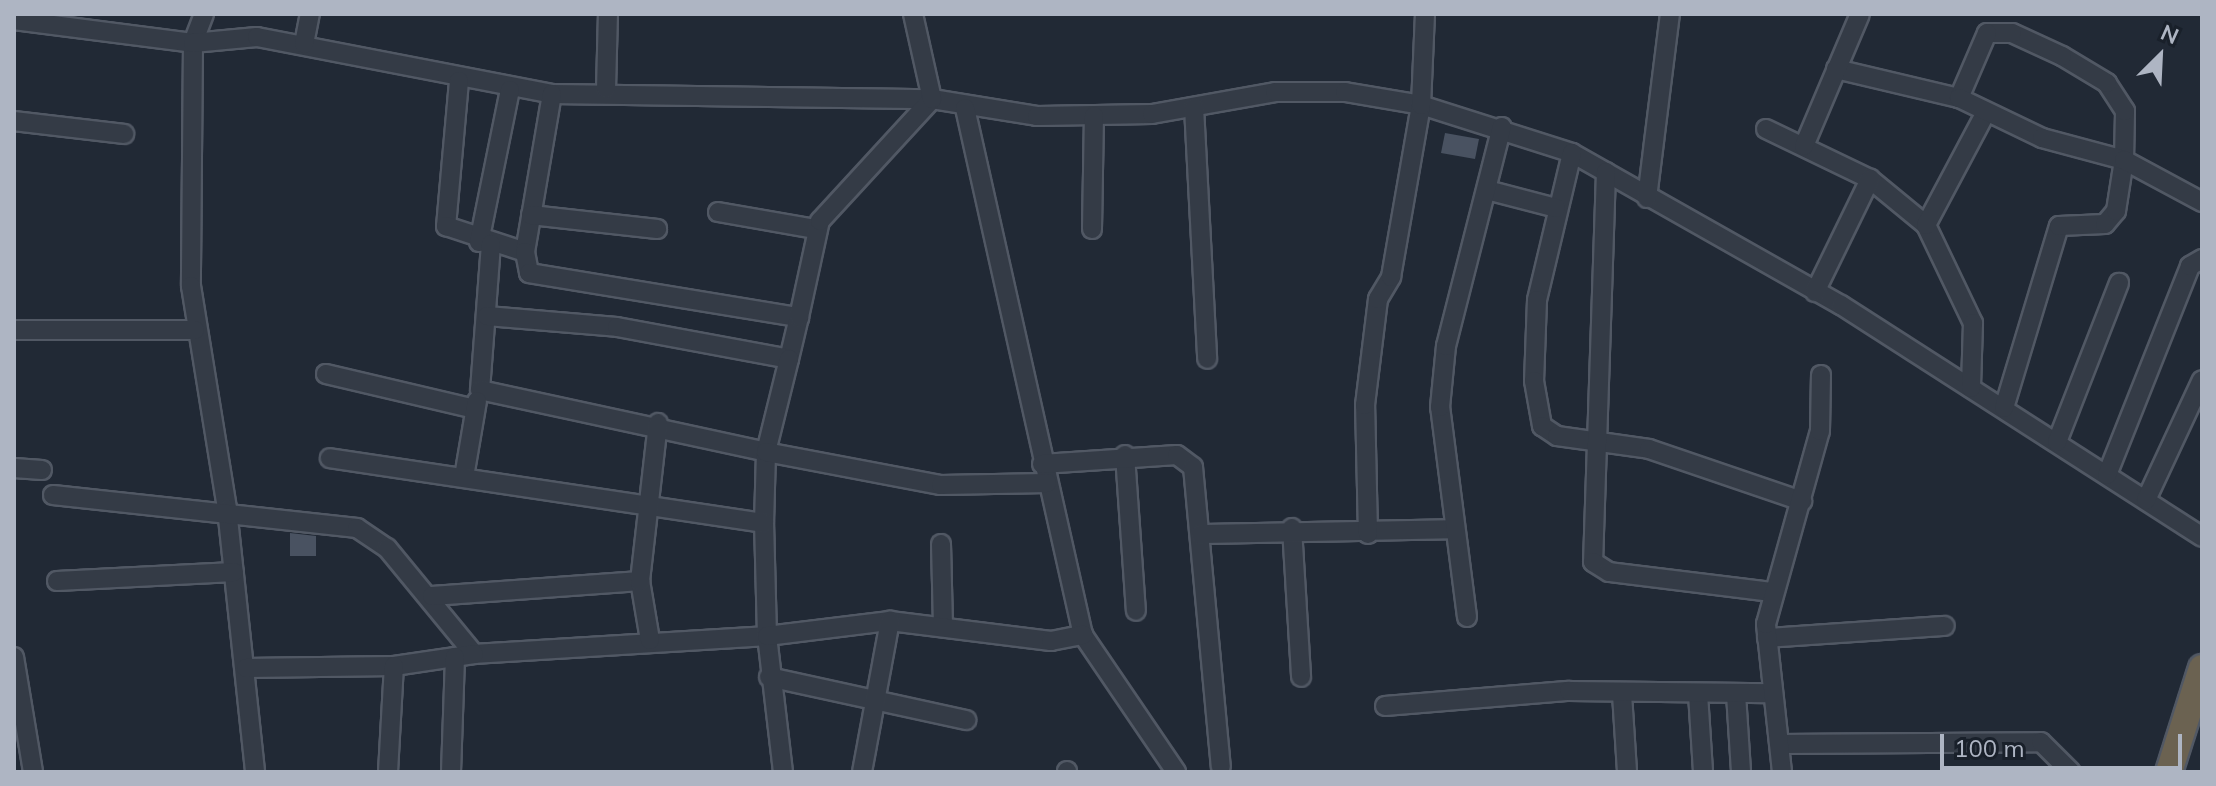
<!DOCTYPE html>
<html>
<head>
<meta charset="utf-8">
<style>
  body { margin:0 }
  #map { position:relative; width:2216px; height:786px; overflow:hidden; background:#212935; font-family:Mulish,sans-serif }
  div>[style] { position:absolute }
  [style*='--x'] { left:calc(var(--x)*1px); top:calc(var(--y)*1px); width:calc(var(--w)*1px); rotate:calc(var(--a)*1deg) }
  .building>* { inset:0; background:#495261 }
  .roads { filter:drop-shadow(2px 0 #515864) drop-shadow(-2px 0 #515864) drop-shadow(0 2px #515864) drop-shadow(0 -2px #515864) }
  .minor>* { height:18px; margin:-9px; padding:0 9px; transform-origin:9px; border-radius:9px; background:#343b46 }
  .highway>* { height:26px; margin:-13px; padding:0 13px; transform-origin:13px; border-radius:13px; background:#6b6251 }
  span { translate:-50% -50%; white-space:nowrap; text-align:center; line-height:1.15; -webkit-text-stroke:6px #19202a; paint-order:stroke }
  .frame { position:absolute; inset:0; border:16px solid #aeb5c3; pointer-events:none }
  .north { position:absolute; left:2120px; top:16px; width:80px; height:80px; -webkit-text-stroke:6px #19202a; paint-order:stroke; rotate:24deg; font-size:22px; font-weight:700; line-height:32px; text-align:center; color:#aeb5c3 }
  .north::after { content:''; display:block; margin:auto; width:28px; height:36px; background:#aeb5c3; clip-path:polygon(50% 0,100% 100%,50% 72%,0 100%) }
  .scale { position:absolute; left:1940px; top:734px; width:242px; height:36px; box-sizing:border-box; border:4px solid #aeb5c3; border-top:0; padding-left:10px; font-size:24px; line-height:28px; white-space:nowrap; color:#aeb5c3; -webkit-text-stroke:6px #19202a; paint-order:stroke }
</style>
</head>
<body>
<div id="map">
  <div class="building">
    <div style="clip-path:polygon(1445px 133px,1479px 139px,1475px 159px,1441px 153px)"></div>
    <div style="clip-path:polygon(290px 533px,316px 536px,316px 556px,290px 556px)"></div>
  </div>
  <div class="roads">
    <div class="minor">
      <div style="--x:204;--y:14;--w:31;--a:111"></div>
      <div style="--x:193;--y:43;--w:243;--a:90.5"></div>
      <div style="--x:191;--y:286;--w:226;--a:80.8"></div>
      <div style="--x:227;--y:509;--w:264;--a:83.9"></div>
      <div style="--x:14;--y:20;--w:180;--a:7.3"></div>
      <div style="--x:193;--y:43;--w:64;--a:-5.4"></div>
      <div style="--x:257;--y:37;--w:300;--a:10.9"></div>
      <div style="--x:552;--y:94;--w:380;--a:0.8"></div>
      <div style="--x:932;--y:99;--w:106;--a:9.2"></div>
      <div style="--x:1037;--y:116;--w:115;--a:-1"></div>
      <div style="--x:1152;--y:114;--w:125;--a:-10.1"></div>
      <div style="--x:1275;--y:92;--w:70;--a:0"></div>
      <div style="--x:1345;--y:92;--w:77;--a:9.7"></div>
      <div style="--x:1421;--y:105;--w:158;--a:17.6"></div>
      <div style="--x:1572;--y:153;--w:309;--a:29.5"></div>
      <div style="--x:1841;--y:305;--w:429;--a:32.7"></div>
      <div style="--x:304;--y:44;--w:31;--a:-79"></div>
      <div style="--x:1836;--y:69;--w:126;--a:13.3"></div>
      <div style="--x:459;--y:81;--w:146;--a:95.1"></div>
      <div style="--x:446;--y:226;--w:83;--a:18.2"></div>
      <div style="--x:606;--y:89;--w:75;--a:-88.5"></div>
      <div style="--x:552;--y:94;--w:160;--a:99.7"></div>
      <div style="--x:525;--y:252;--w:21;--a:79"></div>
      <div style="--x:529;--y:273;--w:274;--a:9.3"></div>
      <div style="--x:799;--y:317;--w:43;--a:103.4"></div>
      <div style="--x:1194;--y:107;--w:252;--a:87"></div>
      <div style="--x:965;--y:108;--w:540;--a:77.38"></div>
      <div style="--x:1083;--y:635;--w:166;--a:55.8"></div>
      <div style="--x:14;--y:121;--w:111;--a:6.7"></div>
      <div style="--x:1766;--y:129;--w:115;--a:25.7"></div>
      <div style="--x:1870;--y:179;--w:72;--a:39.4"></div>
      <div style="--x:1926;--y:225;--w:109;--a:64.4"></div>
      <div style="--x:1973;--y:323;--w:65;--a:91.8"></div>
      <div style="--x:1804;--y:146;--w:143;--a:-67"></div>
      <div style="--x:1572;--y:153;--w:151;--a:103.4"></div>
      <div style="--x:1537;--y:300;--w:81;--a:92.1"></div>
      <div style="--x:1534;--y:381;--w:46;--a:79.9"></div>
      <div style="--x:1542;--y:426;--w:18;--a:34"></div>
      <div style="--x:1557;--y:436;--w:93;--a:8"></div>
      <div style="--x:1649;--y:449;--w:162;--a:18.8"></div>
      <div style="--x:1606;--y:172;--w:390;--a:91.9"></div>
      <div style="--x:1593;--y:562;--w:19;--a:32"></div>
      <div style="--x:1609;--y:572;--w:165;--a:7"></div>
      <div style="--x:1487;--y:190;--w:71;--a:14.6"></div>
      <div style="--x:1647;--y:198;--w:185;--a:-82.9"></div>
      <div style="--x:718;--y:212;--w:98;--a:9.9"></div>
      <div style="--x:531;--y:215;--w:127;--a:6.3"></div>
      <div style="--x:1926;--y:225;--w:128;--a:-62"></div>
      <div style="--x:1092;--y:229;--w:113;--a:-89"></div>
      <div style="--x:479;--y:242;--w:155;--a:-78.5"></div>
      <div style="--x:491;--y:244;--w:146;--a:94.3"></div>
      <div style="--x:480;--y:390;--w:293;--a:12.2"></div>
      <div style="--x:766;--y:452;--w:71;--a:91.6"></div>
      <div style="--x:1815;--y:292;--w:126;--a:-64"></div>
      <div style="--x:487;--y:316;--w:130;--a:4.8"></div>
      <div style="--x:617;--y:327;--w:175;--a:10.5"></div>
      <div style="--x:789;--y:359;--w:96;--a:103.9"></div>
      <div style="--x:766;--y:452;--w:178;--a:10.7"></div>
      <div style="--x:941;--y:485;--w:106;--a:-1.1"></div>
      <div style="--x:799;--y:317;--w:98;--a:-77.7"></div>
      <div style="--x:820;--y:221;--w:166;--a:-47.4"></div>
      <div style="--x:932;--y:99;--w:87;--a:-102.6"></div>
      <div style="--x:14;--y:330;--w:181;--a:0"></div>
      <div style="--x:326;--y:374;--w:153;--a:13.2"></div>
      <div style="--x:2004;--y:408;--w:190;--a:-73.2"></div>
      <div style="--x:2059;--y:226;--w:46;--a:-2.5"></div>
      <div style="--x:2105;--y:224;--w:17;--a:-50"></div>
      <div style="--x:2116;--y:211;--w:52;--a:-81.1"></div>
      <div style="--x:2124;--y:160;--w:49;--a:-88.8"></div>
      <div style="--x:2125;--y:111;--w:33;--a:-123"></div>
      <div style="--x:2107;--y:83;--w:52;--a:-149"></div>
      <div style="--x:2062;--y:56;--w:55;--a:-155.3"></div>
      <div style="--x:2012;--y:33;--w:25;--a:180"></div>
      <div style="--x:1987;--y:33;--w:71;--a:113.3"></div>
      <div style="--x:1959;--y:98;--w:92;--a:25.7"></div>
      <div style="--x:2042;--y:138;--w:85;--a:15"></div>
      <div style="--x:2124;--y:160;--w:89;--a:28.3"></div>
      <div style="--x:2057;--y:442;--w:171;--a:-68.7"></div>
      <div style="--x:1125;--y:455;--w:156;--a:86"></div>
      <div style="--x:1042;--y:464;--w:135;--a:-3.8"></div>
      <div style="--x:1177;--y:455;--w:20;--a:37"></div>
      <div style="--x:1193;--y:467;--w:301;--a:84.7"></div>
      <div style="--x:14;--y:468;--w:28;--a:4"></div>
      <div style="--x:2107;--y:475;--w:225;--a:-68.3"></div>
      <div style="--x:2190;--y:266;--w:14;--a:-30"></div>
      <div style="--x:464;--y:477;--w:77;--a:-80.3"></div>
      <div style="--x:53;--y:495;--w:306;--a:6.2"></div>
      <div style="--x:357;--y:528;--w:36;--a:34"></div>
      <div style="--x:387;--y:548;--w:137;--a:50.6"></div>
      <div style="--x:474;--y:654;--w:294;--a:-3.5"></div>
      <div style="--x:767;--y:636;--w:113;--a:-91.5"></div>
      <div style="--x:764;--y:523;--w:439;--a:-171.5"></div>
      <div style="--x:2146;--y:500;--w:132;--a:-65"></div>
      <div style="--x:1292;--y:528;--w:149;--a:86.5"></div>
      <div style="--x:1200;--y:534;--w:254;--a:-1.1"></div>
      <div style="--x:1368;--y:534;--w:129;--a:-91.3"></div>
      <div style="--x:1365;--y:405;--w:107;--a:-83"></div>
      <div style="--x:1378;--y:299;--w:26;--a:-59"></div>
      <div style="--x:1391;--y:277;--w:175;--a:-80.1"></div>
      <div style="--x:1421;--y:105;--w:91;--a:-87.5"></div>
      <div style="--x:941;--y:544;--w:83;--a:88.6"></div>
      <div style="--x:57;--y:581;--w:177;--a:-2.9"></div>
      <div style="--x:432;--y:596;--w:209;--a:-4.1"></div>
      <div style="--x:1467;--y:617;--w:212;--a:-97.3"></div>
      <div style="--x:1440;--y:407;--w:61;--a:-84.4"></div>
      <div style="--x:1446;--y:346;--w:226;--a:-75.7"></div>
      <div style="--x:1767;--y:638;--w:178;--a:-3.9"></div>
      <div style="--x:650;--y:640;--w:60;--a:-99.6"></div>
      <div style="--x:640;--y:581;--w:159;--a:-83.5"></div>
      <div style="--x:14;--y:657;--w:117;--a:80.6"></div>
      <div style="--x:246;--y:668;--w:148;--a:-0.8"></div>
      <div style="--x:394;--y:666;--w:81;--a:-8.5"></div>
      <div style="--x:769;--y:677;--w:202;--a:12.3"></div>
      <div style="--x:1622;--y:694;--w:78;--a:86.3"></div>
      <div style="--x:1698;--y:694;--w:78;--a:86.3"></div>
      <div style="--x:1736;--y:694;--w:78;--a:86.3"></div>
      <div style="--x:1385;--y:706;--w:185;--a:-4.7"></div>
      <div style="--x:1569;--y:691;--w:203;--a:0.6"></div>
      <div style="--x:1780;--y:744;--w:261;--a:-0.4"></div>
      <div style="--x:2041;--y:742;--w:42;--a:45"></div>
      <div style="--x:388;--y:772;--w:106;--a:-86.8"></div>
      <div style="--x:451;--y:772;--w:115;--a:-88"></div>
      <div style="--x:783;--y:772;--w:137;--a:-96.7"></div>
      <div style="--x:767;--y:636;--w:124;--a:-7"></div>
      <div style="--x:890;--y:621;--w:162;--a:7.1"></div>
      <div style="--x:1051;--y:641;--w:33;--a:-11"></div>
      <div style="--x:862;--y:772;--w:154;--a:-79.5"></div>
      <div style="--x:1067;--y:772;--w:1;--a:-90"></div>
      <div style="--x:1782;--y:772;--w:149;--a:-96.2"></div>
      <div style="--x:1766;--y:624;--w:200;--a:-74.4"></div>
      <div style="--x:1820;--y:431;--w:56;--a:-89"></div>
    </div>
    <div class="highway">
      <div style="--x:2169;--y:772;--w:109;--a:-72.4"></div>
    </div>
  </div>
  <div class="frame"></div>
  <div class="north">N</div>
  <div class="scale">100 m</div>
</div>
</body>
</html>
